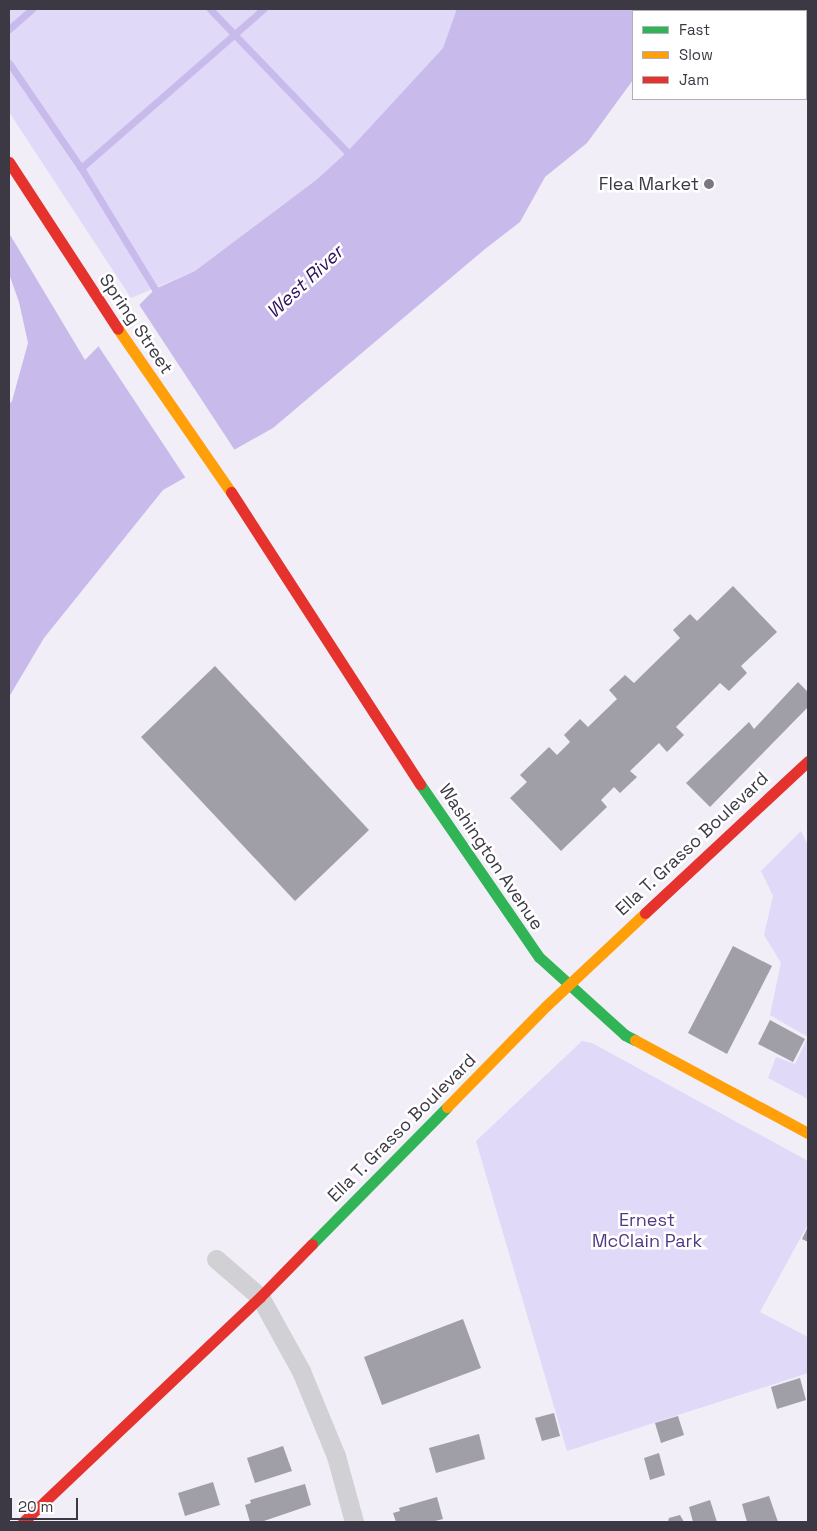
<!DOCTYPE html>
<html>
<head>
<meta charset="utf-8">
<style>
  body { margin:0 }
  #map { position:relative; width:817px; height:1531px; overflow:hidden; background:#f1eef8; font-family:"Space Grotesk",sans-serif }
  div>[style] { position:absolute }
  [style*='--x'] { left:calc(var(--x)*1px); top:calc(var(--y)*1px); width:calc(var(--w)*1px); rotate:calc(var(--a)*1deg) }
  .green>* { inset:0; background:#e0d9f8 }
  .water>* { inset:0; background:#c8bbec }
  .pier>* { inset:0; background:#f1eef8 }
  .stream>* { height:7px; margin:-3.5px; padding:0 3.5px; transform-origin:3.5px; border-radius:3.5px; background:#c8bbec }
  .building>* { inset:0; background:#a09ea7 }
  .street>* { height:19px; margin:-9.5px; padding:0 9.5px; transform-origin:9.5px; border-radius:9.5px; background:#d1d0d4 }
  .fast>* { height:11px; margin:-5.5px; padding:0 5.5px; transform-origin:5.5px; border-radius:5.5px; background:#30b455 }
  .slow>* { height:11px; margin:-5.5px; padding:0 5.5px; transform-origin:5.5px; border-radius:5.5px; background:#ff9f0a }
  .jam>* { height:11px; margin:-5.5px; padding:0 5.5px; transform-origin:5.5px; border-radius:5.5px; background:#e5322d }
  .dots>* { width:14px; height:14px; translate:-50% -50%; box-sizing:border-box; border:2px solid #fff; border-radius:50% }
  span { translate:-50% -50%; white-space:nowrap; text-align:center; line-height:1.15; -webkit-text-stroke:5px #fff; paint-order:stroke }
  .poi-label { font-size:18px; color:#3c3944 }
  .right { translate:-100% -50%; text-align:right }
  .street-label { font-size:18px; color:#3c3944 }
  .park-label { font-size:18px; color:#523885 }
  .water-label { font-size:19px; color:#31125e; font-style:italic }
  .frame { position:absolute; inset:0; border:10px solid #3c3944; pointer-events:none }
  .legend { position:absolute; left:632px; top:10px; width:175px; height:90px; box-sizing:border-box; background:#fff; border:1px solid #b1b0b4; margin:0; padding:6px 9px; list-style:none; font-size:15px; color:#3c3944 }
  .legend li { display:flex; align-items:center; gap:10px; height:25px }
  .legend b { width:25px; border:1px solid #b1b0b4 }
  .scale { position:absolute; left:10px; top:1498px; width:68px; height:22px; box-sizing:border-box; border:2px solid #3c3944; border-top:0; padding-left:6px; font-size:15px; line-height:18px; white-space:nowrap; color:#3c3944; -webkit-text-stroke:4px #fff; paint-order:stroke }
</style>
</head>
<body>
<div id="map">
  <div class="green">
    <div style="clip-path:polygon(9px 9px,454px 9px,456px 11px,443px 48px,347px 152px,316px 180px,195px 271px,131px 298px,9px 112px)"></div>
    <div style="clip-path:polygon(801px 831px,808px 845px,808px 1037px,770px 1015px,781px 963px,764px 935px,773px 896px,761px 871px)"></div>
    <div style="clip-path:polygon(808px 1037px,808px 1099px,768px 1078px,776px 1057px,795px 1064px)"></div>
    <div style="clip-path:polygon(582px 1041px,592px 1043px,808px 1161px,808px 1224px,760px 1312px,808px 1337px,808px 1373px,567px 1451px,476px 1141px)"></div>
  </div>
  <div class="water">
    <div style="clip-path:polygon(454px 9px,696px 9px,694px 11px,633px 11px,633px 80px,587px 143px,545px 177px,520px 222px,485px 249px,273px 428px,163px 490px,44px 638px,9px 697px,9px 404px,12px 401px,28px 343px,19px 302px,9px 274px,9px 233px,85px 360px,155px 289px,195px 271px,316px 180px,347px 152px,443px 48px,456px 11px)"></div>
  </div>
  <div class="pier">
    <div style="clip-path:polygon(138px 303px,236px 452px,187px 480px,97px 344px)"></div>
  </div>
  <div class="stream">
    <div style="--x:210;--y:9;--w:198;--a:46.2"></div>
    <div style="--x:9;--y:29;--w:30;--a:-41"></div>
    <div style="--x:9;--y:63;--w:127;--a:55.6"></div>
    <div style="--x:81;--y:168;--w:142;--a:58.6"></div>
    <div style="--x:81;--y:168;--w:242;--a:-41.1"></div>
  </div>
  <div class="building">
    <div style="clip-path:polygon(733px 586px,777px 632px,741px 666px,747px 673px,729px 691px,720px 683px,676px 727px,684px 735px,667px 752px,659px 743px,630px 771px,637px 777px,620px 793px,614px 787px,601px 800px,607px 807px,561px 851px,510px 798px,527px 782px,520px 775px,549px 747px,557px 755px,570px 742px,564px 735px,580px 719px,588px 727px,617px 699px,609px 690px,625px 675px,634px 683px,680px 638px,673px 630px,690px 614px,697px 621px)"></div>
    <div style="clip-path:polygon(215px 666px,369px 830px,295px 901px,141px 737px)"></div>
    <div style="clip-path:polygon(798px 682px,808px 692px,808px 707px,710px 807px,686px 783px,749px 722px,754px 729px)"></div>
    <div style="clip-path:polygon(733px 946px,772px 966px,727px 1054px,688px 1033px)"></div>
    <div style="clip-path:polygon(770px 1020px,805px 1039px,793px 1062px,758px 1044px)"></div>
    <div style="clip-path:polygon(808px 1227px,808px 1242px,802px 1239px)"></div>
    <div style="clip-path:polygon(463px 1319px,481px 1368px,382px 1405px,364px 1357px)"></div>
    <div style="clip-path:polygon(800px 1378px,806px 1400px,777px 1409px,771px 1387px)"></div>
    <div style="clip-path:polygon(554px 1413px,560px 1436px,542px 1441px,535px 1418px)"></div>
    <div style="clip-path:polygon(678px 1416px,684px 1435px,661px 1443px,655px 1423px)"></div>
    <div style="clip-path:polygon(479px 1434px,485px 1459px,436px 1473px,429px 1448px)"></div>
    <div style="clip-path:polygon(283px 1446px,292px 1471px,255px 1483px,247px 1458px)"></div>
    <div style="clip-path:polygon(659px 1453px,665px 1475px,650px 1480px,644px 1458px)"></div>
    <div style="clip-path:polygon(213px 1482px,220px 1505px,185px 1516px,178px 1493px)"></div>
    <div style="clip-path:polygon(305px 1484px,311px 1505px,261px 1522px,250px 1522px,245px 1505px,251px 1503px,250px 1500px)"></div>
    <div style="clip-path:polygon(769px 1496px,778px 1522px,747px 1522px,742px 1504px)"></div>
    <div style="clip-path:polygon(437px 1497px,443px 1519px,431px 1522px,396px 1522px,393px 1513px,400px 1511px,399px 1508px)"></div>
    <div style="clip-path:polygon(710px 1500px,717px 1522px,693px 1522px,689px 1507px)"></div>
    <div style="clip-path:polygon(680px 1515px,684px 1522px,668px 1522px,669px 1518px)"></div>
  </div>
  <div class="street">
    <div style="--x:216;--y:1259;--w:58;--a:40.8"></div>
    <div style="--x:260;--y:1297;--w:85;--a:61"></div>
    <div style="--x:301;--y:1371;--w:92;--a:67.6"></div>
    <div style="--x:336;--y:1456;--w:68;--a:74.7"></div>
  </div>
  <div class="fast">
    <div style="--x:420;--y:784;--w:210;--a:55.5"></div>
    <div style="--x:539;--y:957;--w:116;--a:42.2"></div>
    <div style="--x:625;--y:1035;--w:11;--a:27"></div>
    <div style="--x:312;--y:1244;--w:192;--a:-45.4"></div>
  </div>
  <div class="slow">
    <div style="--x:118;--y:329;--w:198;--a:55.3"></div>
    <div style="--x:635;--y:1040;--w:196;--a:28.3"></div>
    <div style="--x:447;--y:1107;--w:141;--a:-45.6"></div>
    <div style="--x:546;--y:1006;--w:136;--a:-43.2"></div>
  </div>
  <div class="jam">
    <div style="--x:9;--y:162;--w:199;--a:56.9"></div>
    <div style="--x:231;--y:492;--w:348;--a:57.1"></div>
    <div style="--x:645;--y:913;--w:223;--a:-43"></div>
    <div style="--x:23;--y:1522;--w:327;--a:-43.5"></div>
    <div style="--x:260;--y:1297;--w:74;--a:-45.5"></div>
  </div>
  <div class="dots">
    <div style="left:709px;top:184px;background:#7b7883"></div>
  </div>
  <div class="poi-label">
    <span class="right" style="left:699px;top:184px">Flea Market</span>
  </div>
  <div class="street-label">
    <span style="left:136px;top:324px;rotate:56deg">Spring Street</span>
    <span style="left:692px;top:844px;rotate:-43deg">Ella T. Grasso Boulevard</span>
    <span style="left:491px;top:857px;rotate:56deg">Washington Avenue</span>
    <span style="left:402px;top:1128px;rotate:-45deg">Ella T. Grasso Boulevard</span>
  </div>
  <div class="park-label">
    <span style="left:647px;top:1231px">Ernest<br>McClain Park</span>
  </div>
  <div class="water-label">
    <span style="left:305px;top:282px;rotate:-43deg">West River</span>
  </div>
  <div class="frame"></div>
  <ul class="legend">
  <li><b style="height:6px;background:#30b455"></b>Fast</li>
  <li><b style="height:6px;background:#ff9f0a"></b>Slow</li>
  <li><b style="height:6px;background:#e5322d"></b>Jam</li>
  </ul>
  <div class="scale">20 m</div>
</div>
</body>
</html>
